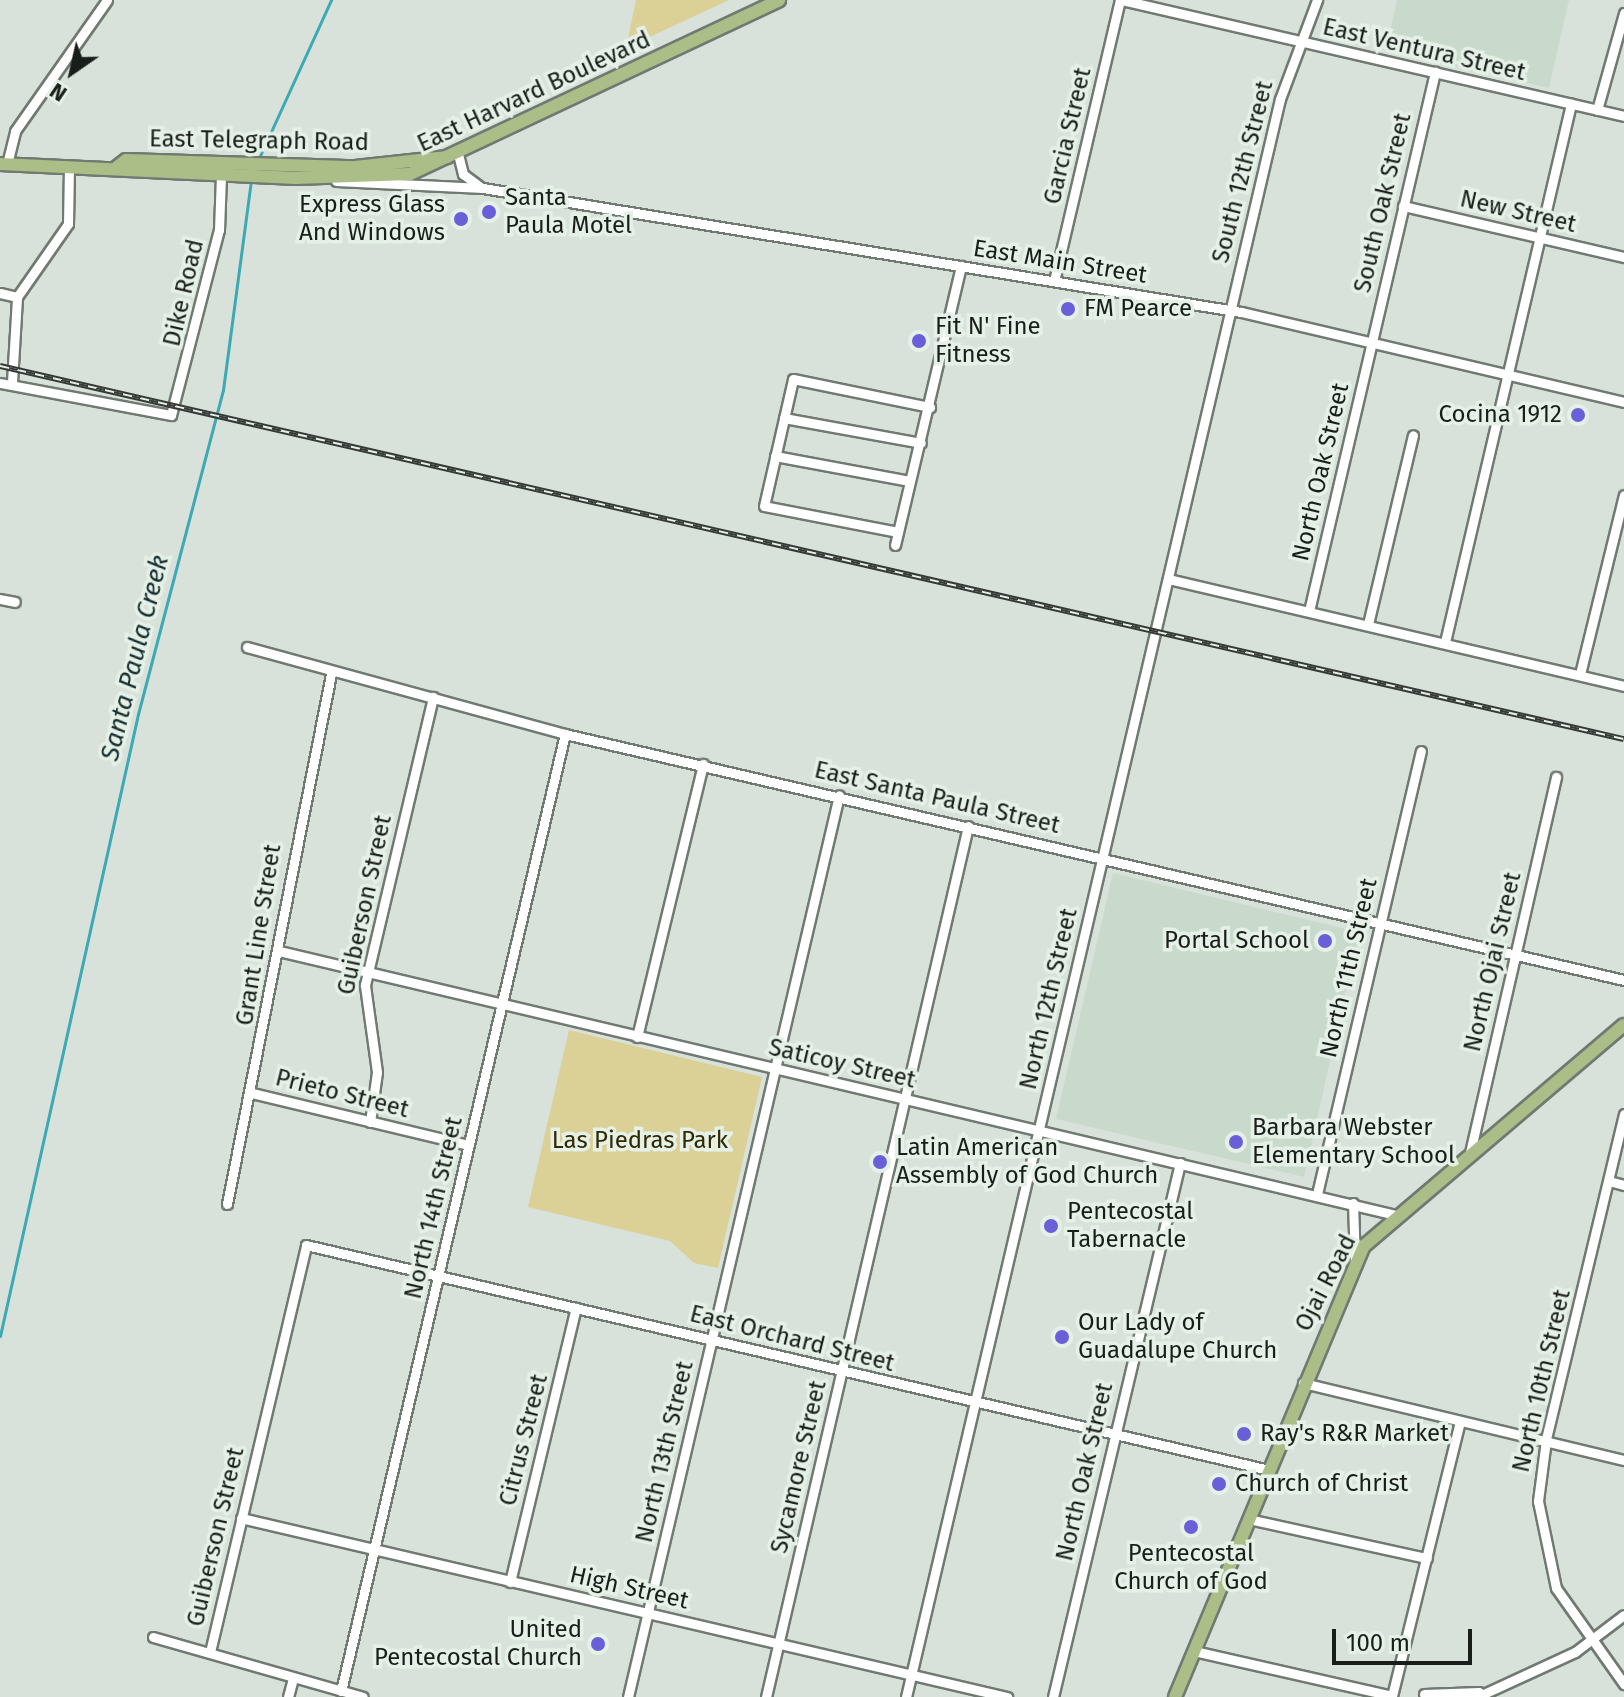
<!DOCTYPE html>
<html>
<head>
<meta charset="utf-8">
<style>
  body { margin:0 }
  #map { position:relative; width:1624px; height:1697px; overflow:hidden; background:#d8e2da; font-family:"Fira Sans",sans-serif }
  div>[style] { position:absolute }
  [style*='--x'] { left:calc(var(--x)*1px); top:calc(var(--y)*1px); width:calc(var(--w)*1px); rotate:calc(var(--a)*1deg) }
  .built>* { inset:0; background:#c9dacc }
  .green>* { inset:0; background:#dbd095 }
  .stream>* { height:3px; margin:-1.5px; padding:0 1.5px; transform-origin:1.5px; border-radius:1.5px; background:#3ca9b3 }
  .roads { filter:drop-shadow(2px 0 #707972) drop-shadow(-2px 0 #707972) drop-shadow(0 2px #707972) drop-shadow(0 -2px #707972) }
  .minor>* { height:9px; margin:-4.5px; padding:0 4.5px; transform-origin:4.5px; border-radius:4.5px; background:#fff }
  .major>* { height:12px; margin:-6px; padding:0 6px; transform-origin:6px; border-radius:6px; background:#acbe88 }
  .rail>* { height:6px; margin-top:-3px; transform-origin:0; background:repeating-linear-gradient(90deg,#e5f0e7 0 9px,#363a37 0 18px); box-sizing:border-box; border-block:2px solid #363a37 }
  .dots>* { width:22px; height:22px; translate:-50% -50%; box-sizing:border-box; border:4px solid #e5f0e7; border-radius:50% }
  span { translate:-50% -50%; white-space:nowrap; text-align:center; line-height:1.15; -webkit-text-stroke:7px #e5f0e7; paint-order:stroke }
  .street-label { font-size:24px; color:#1a1e1b }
  .poi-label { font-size:24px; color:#1a1e1b }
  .left { translate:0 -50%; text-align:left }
  .right { translate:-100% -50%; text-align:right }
  .park-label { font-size:24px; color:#312900 }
  .water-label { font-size:26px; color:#162e30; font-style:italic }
  .north { position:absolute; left:32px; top:32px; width:80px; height:80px; -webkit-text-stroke:6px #e5f0e7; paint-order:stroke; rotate:214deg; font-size:22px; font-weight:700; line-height:32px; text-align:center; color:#1a1e1b }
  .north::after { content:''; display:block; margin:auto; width:28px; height:36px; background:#1a1e1b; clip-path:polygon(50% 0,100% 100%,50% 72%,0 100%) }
  .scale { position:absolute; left:1332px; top:1629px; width:140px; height:36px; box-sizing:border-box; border:4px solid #1a1e1b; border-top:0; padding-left:10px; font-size:24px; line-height:28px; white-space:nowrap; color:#1a1e1b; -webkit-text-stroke:6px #e5f0e7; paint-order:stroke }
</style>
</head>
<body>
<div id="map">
  <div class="built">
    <div style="clip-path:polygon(1397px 0,1569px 0,1549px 88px,1386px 50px)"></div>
    <div style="clip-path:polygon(1113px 873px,1359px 932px,1304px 1177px,1056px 1119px)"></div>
  </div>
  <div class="green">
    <div style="clip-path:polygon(636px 0,729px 0,626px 48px)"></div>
    <div style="clip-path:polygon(569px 1030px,762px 1077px,718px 1268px,694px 1263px,670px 1241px,528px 1207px)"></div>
  </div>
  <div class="stream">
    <div style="--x:259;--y:158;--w:174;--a:-65.5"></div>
    <div style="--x:0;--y:1336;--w:637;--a:-77.49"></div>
    <div style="--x:138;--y:714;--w:335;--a:-75.3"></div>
    <div style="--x:223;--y:390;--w:212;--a:-82.4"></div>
  </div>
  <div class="roads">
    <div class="minor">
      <div style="--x:1122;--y:0;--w:515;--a:13.01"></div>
      <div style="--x:1597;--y:110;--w:101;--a:-74.4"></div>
      <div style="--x:458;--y:154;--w:21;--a:76"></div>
      <div style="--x:463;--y:174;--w:21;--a:37"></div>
      <div style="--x:7;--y:164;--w:34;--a:-76"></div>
      <div style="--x:15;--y:131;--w:160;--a:-54.9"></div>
      <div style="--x:336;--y:181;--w:147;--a:2.7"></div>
      <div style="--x:483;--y:188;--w:768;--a:9.29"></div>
      <div style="--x:1241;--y:312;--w:393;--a:13.2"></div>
      <div style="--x:1403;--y:206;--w:227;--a:13"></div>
      <div style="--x:1054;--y:281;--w:289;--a:-76.8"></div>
      <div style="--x:0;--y:293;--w:17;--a:13"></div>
      <div style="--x:12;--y:382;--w:85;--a:-86.6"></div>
      <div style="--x:17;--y:297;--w:89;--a:-55.1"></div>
      <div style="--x:68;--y:224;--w:58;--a:-89"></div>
      <div style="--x:0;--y:383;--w:174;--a:10.6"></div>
      <div style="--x:171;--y:415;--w:191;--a:-75.5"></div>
      <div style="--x:219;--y:230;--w:54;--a:-87.9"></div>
      <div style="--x:784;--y:418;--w:139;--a:10.3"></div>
      <div style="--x:775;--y:456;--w:137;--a:10.5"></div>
      <div style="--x:898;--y:532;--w:136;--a:-169"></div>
      <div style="--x:764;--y:506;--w:130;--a:-77.1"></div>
      <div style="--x:793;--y:379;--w:140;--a:11.6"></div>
      <div style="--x:895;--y:545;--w:287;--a:-76.7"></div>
      <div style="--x:1168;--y:579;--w:468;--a:13.2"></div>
      <div style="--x:0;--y:599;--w:15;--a:11"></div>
      <div style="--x:1309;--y:611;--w:554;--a:-76.84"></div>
      <div style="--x:1368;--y:624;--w:194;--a:-76.6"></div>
      <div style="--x:1445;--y:642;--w:553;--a:-76.82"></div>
      <div style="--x:247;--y:647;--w:330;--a:15.3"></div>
      <div style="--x:565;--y:734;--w:1087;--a:13.08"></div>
      <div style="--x:1580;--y:674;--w:184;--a:-76.2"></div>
      <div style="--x:279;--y:951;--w:1148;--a:13.3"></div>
      <div style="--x:637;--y:1037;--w:281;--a:-76.4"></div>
      <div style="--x:252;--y:1093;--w:223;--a:13.5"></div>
      <div style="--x:1624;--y:1114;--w:335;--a:103.5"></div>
      <div style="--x:1546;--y:1440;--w:62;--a:97.5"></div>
      <div style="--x:1538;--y:1501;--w:89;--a:78.3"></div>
      <div style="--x:1556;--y:1588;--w:118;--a:54.7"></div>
      <div style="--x:370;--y:1122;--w:50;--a:-82"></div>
      <div style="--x:377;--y:1072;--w:88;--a:-97.9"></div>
      <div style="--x:365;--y:985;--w:296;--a:-76.7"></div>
      <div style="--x:1469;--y:1157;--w:390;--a:-77.1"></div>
      <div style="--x:1609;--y:1181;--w:16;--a:15"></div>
      <div style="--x:1317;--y:1194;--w:455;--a:-76.8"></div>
      <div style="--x:1353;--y:1203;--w:59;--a:88.1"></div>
      <div style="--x:227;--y:1204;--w:540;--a:-78.9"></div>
      <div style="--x:1303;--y:1383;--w:330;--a:13.5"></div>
      <div style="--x:241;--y:1518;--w:787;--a:13.15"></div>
      <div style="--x:1249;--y:1519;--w:182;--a:12.4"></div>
      <div style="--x:510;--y:1582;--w:282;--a:-76.5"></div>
      <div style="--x:153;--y:1637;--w:218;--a:15.9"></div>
      <div style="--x:1194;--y:1651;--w:203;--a:12.8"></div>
      <div style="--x:1392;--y:1696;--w:283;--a:-76.1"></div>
      <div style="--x:210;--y:1652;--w:418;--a:-76.7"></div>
      <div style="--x:306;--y:1245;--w:989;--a:13.15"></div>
      <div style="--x:341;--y:1691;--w:983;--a:-76.83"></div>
      <div style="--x:1424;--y:1694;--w:55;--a:-2.1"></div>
      <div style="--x:288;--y:1697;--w:20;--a:-75"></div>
      <div style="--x:628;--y:1697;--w:926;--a:-76.83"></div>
      <div style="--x:766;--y:1697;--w:894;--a:-76.94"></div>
      <div style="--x:906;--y:1697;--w:1641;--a:-76.83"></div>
      <div style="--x:1280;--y:99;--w:106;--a:-69.5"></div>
      <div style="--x:1053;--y:1697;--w:549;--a:-76.62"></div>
      <div style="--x:1477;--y:1697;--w:108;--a:-24.7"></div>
      <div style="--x:1575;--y:1652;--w:61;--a:-37.1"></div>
    </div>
    <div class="major">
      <div style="--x:0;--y:164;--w:296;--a:2.7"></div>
      <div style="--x:296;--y:178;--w:114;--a:-2"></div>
      <div style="--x:410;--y:174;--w:408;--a:-25.2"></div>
      <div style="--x:117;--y:167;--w:11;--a:-38"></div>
      <div style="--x:126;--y:160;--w:229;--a:1.8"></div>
      <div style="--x:355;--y:167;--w:93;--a:-6.2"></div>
      <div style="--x:1175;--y:1697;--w:489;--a:-67.3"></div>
      <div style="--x:1364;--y:1246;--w:341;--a:-40.4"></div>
    </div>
  </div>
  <div class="rail">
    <div style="--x:0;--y:366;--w:1666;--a:12.94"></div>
  </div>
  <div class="dots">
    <div style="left:489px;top:212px;background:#695fd9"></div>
    <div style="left:461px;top:219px;background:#695fd9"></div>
    <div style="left:1068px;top:309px;background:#695fd9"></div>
    <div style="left:919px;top:341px;background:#695fd9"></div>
    <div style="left:1578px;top:415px;background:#695fd9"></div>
    <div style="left:1325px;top:941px;background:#695fd9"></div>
    <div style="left:1236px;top:1142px;background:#695fd9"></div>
    <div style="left:880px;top:1162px;background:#695fd9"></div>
    <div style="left:1051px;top:1226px;background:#695fd9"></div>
    <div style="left:1062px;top:1337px;background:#695fd9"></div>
    <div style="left:1244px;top:1434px;background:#695fd9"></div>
    <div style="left:1219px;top:1484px;background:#695fd9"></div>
    <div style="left:1191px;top:1527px;background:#695fd9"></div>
    <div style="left:598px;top:1644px;background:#695fd9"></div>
  </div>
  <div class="street-label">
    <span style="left:1424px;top:50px;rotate:13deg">East Ventura Street</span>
    <span style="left:534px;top:92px;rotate:-25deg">East Harvard Boulevard</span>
    <span style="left:1068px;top:136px;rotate:-77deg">Garcia Street</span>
    <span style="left:259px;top:141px;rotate:1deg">East Telegraph Road</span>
    <span style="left:1243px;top:172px;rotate:-76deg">South 12th Street</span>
    <span style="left:1383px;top:203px;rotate:-77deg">South Oak Street</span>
    <span style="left:1518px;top:212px;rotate:13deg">New Street</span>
    <span style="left:1060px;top:262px;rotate:9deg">East Main Street</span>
    <span style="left:184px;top:293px;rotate:-77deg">Dike Road</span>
    <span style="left:1321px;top:472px;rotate:-77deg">North Oak Street</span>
    <span style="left:937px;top:798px;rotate:13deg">East Santa Paula Street</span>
    <span style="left:365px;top:905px;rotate:-78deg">Guiberson Street</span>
    <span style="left:259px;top:935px;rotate:-81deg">Grant Line Street</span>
    <span style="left:1493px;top:962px;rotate:-77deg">North Ojai Street</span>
    <span style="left:1349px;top:968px;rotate:-77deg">North 11th Street</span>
    <span style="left:1049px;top:999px;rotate:-77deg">North 12th Street</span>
    <span style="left:842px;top:1064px;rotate:13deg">Saticoy Street</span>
    <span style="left:342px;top:1094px;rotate:14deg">Prieto Street</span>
    <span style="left:434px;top:1208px;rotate:-77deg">North 14th Street</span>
    <span style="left:1326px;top:1283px;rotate:-63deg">Ojai Road</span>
    <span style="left:792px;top:1339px;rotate:14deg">East Orchard Street</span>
    <span style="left:1542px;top:1381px;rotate:-77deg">North 10th Street</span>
    <span style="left:524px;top:1440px;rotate:-76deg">Citrus Street</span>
    <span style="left:665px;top:1452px;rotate:-77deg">North 13th Street</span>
    <span style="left:799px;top:1467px;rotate:-77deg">Sycamore Street</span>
    <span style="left:1085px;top:1472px;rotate:-77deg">North Oak Street</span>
    <span style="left:216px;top:1537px;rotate:-77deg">Guiberson Street</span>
    <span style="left:629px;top:1588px;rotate:13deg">High Street</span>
  </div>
  <div class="poi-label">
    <span class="left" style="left:505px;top:212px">Santa<br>Paula Motel</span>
    <span class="right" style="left:445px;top:219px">Express Glass<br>And Windows</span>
    <span class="left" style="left:1084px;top:309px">FM Pearce</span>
    <span class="left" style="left:935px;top:341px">Fit N' Fine<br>Fitness</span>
    <span class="right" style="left:1562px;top:415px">Cocina 1912</span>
    <span class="right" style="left:1309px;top:941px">Portal School</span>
    <span class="left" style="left:1252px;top:1142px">Barbara Webster<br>Elementary School</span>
    <span class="left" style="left:896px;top:1162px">Latin American<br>Assembly of God Church</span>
    <span class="left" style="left:1067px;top:1226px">Pentecostal<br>Tabernacle</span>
    <span class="left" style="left:1078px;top:1337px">Our Lady of<br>Guadalupe Church</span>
    <span class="left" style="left:1260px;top:1434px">Ray's R&amp;R Market</span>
    <span class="left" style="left:1235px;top:1484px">Church of Christ</span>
    <span style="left:1191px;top:1568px">Pentecostal<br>Church of God</span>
    <span class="right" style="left:582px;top:1644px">United<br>Pentecostal Church</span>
  </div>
  <div class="park-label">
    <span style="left:640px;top:1141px">Las Piedras Park</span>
  </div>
  <div class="water-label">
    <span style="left:135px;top:658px;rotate:-76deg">Santa Paula Creek</span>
  </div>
  <div class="north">N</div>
  <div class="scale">100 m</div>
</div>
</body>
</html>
